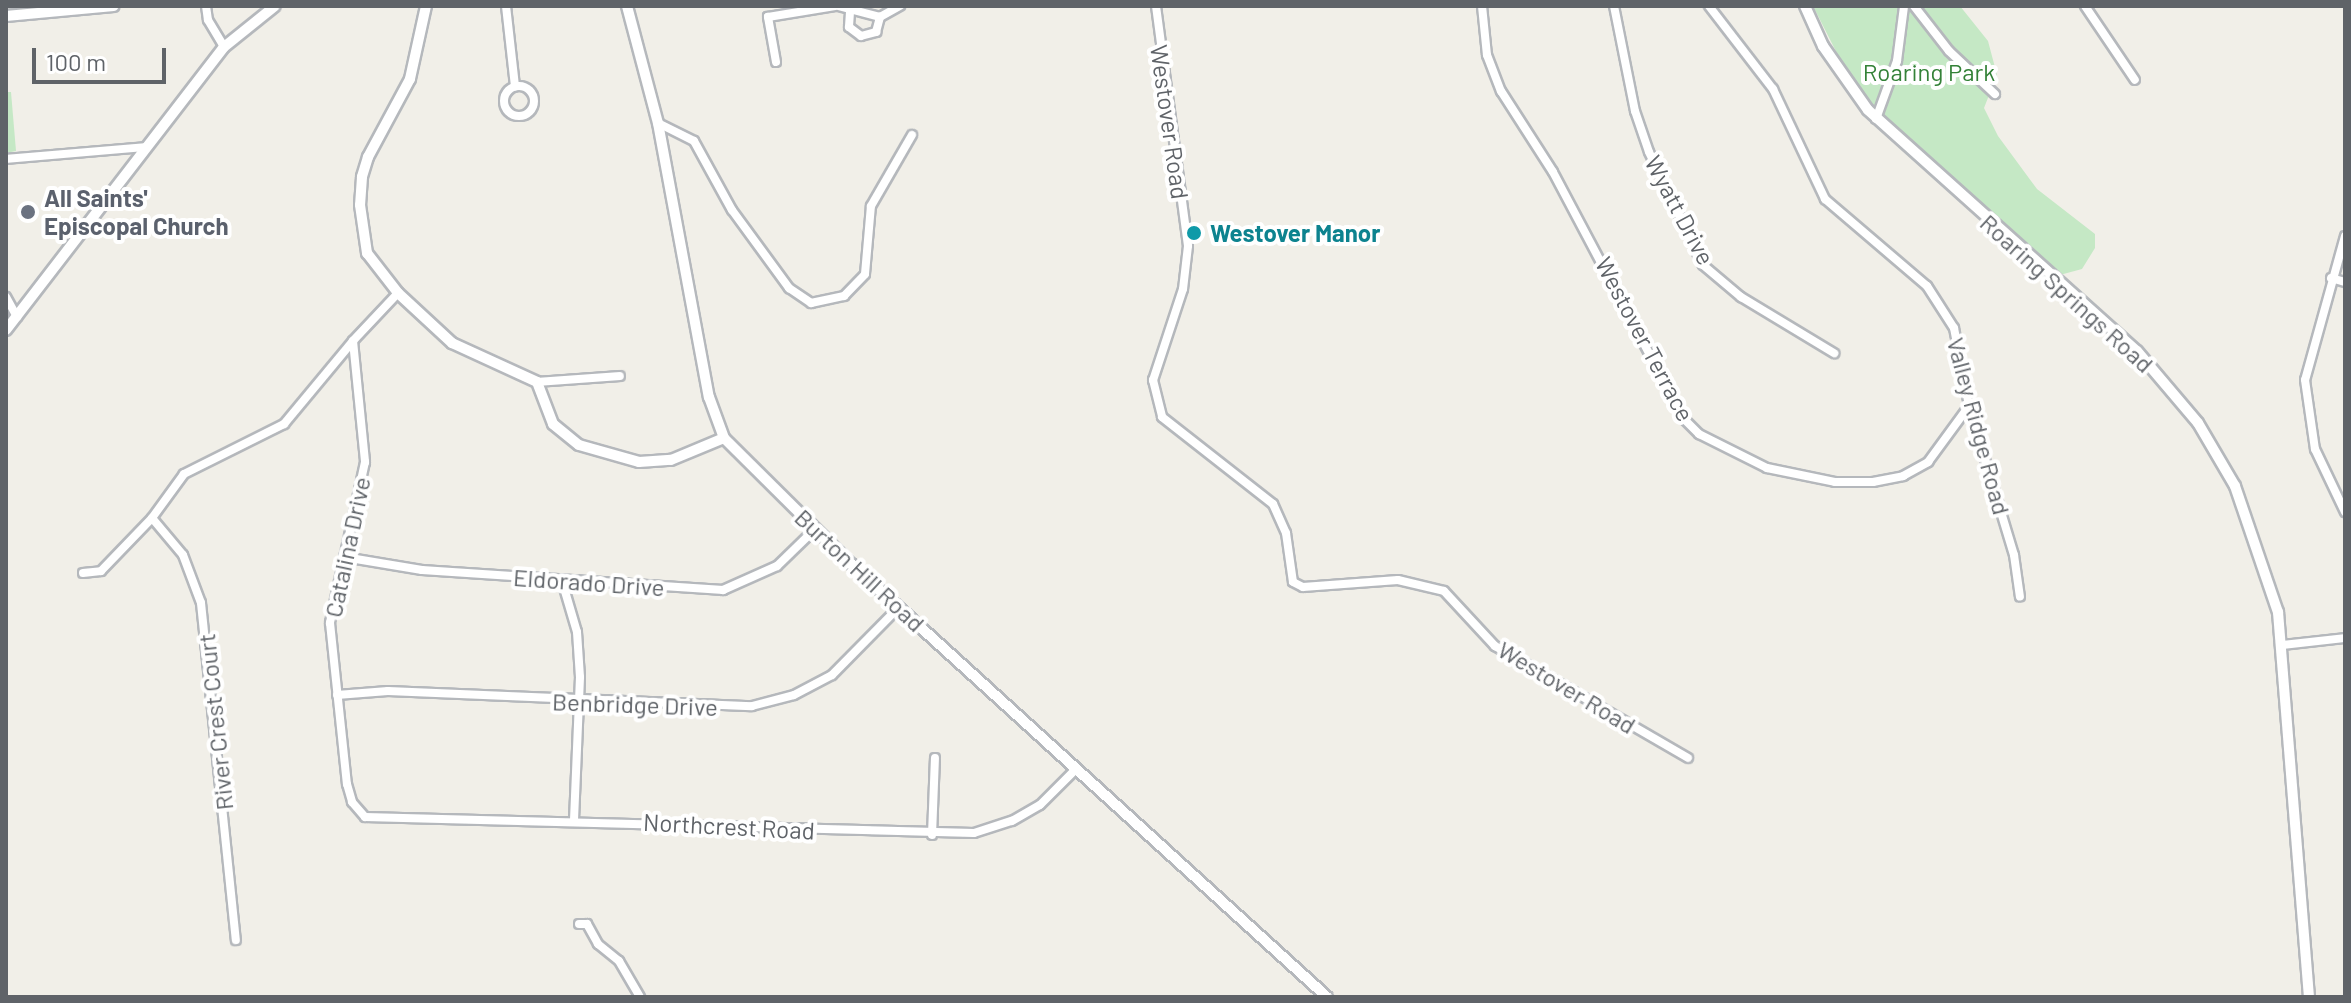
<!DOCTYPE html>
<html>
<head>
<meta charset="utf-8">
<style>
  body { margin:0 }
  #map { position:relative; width:2351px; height:1003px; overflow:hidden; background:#f1efe8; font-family:Barlow,sans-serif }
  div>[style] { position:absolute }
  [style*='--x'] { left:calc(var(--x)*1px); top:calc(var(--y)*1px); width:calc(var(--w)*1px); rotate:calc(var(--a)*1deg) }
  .green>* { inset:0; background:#c5e8c5 }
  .roads { filter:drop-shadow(2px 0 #b5b8bc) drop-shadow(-2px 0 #b5b8bc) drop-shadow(0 2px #b5b8bc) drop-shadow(0 -2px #b5b8bc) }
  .minor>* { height:8px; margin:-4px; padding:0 4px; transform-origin:4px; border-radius:4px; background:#fff }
  .minor>.ring { margin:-4px; padding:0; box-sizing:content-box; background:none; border:8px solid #fff; border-radius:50% }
  .tertiary>* { height:10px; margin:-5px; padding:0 5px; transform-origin:5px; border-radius:5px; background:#fff }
  .dots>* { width:22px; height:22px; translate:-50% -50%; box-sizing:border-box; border:4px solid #fff; border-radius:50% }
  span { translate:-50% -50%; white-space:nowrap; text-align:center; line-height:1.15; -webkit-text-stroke:8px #fff; paint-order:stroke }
  .park-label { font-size:24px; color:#348238 }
  .street-label { font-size:24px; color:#5f6368 }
  .worship-label { font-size:24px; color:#5b616d; font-weight:700 }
  .left { translate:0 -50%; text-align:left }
  .culture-label { font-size:24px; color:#0d838f; font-weight:700 }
  .frame { position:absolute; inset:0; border:8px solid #5f6368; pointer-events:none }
  .scale { position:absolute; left:32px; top:48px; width:134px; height:36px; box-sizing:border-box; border:4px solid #5f6368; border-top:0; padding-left:10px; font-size:24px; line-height:28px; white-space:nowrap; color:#5f6368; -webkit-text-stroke:6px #fff; paint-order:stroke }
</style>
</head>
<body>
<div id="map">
  <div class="green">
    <div style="clip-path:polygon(1813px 6px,1960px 6px,1988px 41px,1997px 75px,1984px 108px,1998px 136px,2037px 189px,2095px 234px,2095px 248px,2082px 269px,2056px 276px,1907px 143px,1849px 77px)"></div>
    <div style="clip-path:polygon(6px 92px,11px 92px,16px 151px,6px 153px)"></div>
  </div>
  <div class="roads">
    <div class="minor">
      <div style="--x:206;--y:6;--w:14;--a:82"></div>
      <div style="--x:208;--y:20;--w:31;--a:59"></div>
      <div style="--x:506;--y:6;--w:81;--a:83.6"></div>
      <div style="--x:838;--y:6;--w:43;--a:14.7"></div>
      <div style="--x:880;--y:17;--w:23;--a:-29"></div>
      <div style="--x:1156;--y:6;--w:242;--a:82.4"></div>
      <div style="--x:1188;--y:246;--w:43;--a:96.6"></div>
      <div style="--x:1183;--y:289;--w:96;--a:108.2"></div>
      <div style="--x:1153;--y:380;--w:38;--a:76"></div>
      <div style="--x:1162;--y:417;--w:141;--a:38.1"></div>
      <div style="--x:1273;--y:504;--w:32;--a:66"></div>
      <div style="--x:1286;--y:533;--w:49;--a:81.9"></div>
      <div style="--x:1293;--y:582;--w:11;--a:27"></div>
      <div style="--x:1303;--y:587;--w:95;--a:-4.2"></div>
      <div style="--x:1398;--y:580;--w:47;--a:13.4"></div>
      <div style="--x:1444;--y:591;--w:75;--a:47.2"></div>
      <div style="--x:1495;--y:646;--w:223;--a:30.1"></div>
      <div style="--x:1482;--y:6;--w:49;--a:84.2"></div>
      <div style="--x:1487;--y:55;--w:39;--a:69"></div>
      <div style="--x:1501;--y:91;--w:96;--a:57.3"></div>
      <div style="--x:1553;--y:172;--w:278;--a:62.1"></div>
      <div style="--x:1683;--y:418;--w:23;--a:45"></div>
      <div style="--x:1699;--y:434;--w:76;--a:26.6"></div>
      <div style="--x:1767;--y:468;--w:69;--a:11.6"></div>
      <div style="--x:1835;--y:482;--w:38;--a:0"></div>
      <div style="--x:1873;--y:482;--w:31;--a:-11"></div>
      <div style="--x:1903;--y:476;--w:29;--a:-29"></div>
      <div style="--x:1928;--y:462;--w:69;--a:-53.8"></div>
      <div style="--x:1614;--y:6;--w:107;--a:78.7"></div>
      <div style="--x:1635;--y:111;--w:43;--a:71.1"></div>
      <div style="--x:1649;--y:152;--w:125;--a:64.5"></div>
      <div style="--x:1703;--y:265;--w:50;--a:40.1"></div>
      <div style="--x:1741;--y:297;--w:109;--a:31.1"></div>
      <div style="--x:1709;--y:6;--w:105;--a:52.4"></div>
      <div style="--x:1773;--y:89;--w:122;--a:64.7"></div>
      <div style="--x:1825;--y:199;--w:134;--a:40.5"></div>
      <div style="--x:1927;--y:286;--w:50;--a:57.3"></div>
      <div style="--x:1954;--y:328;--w:79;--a:79.1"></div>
      <div style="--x:1969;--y:406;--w:156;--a:73.2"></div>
      <div style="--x:2014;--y:555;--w:42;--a:81.9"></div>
      <div style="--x:1914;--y:6;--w:57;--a:52.1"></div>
      <div style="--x:1949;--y:51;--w:63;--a:43.1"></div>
      <div style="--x:2085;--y:6;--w:89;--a:56"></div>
      <div style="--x:850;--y:12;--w:15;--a:94"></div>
      <div style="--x:849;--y:27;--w:15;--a:37"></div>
      <div style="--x:861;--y:36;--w:16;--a:-15"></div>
      <div style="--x:876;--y:32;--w:16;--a:-75"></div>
      <div style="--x:776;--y:62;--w:46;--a:-100.1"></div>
      <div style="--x:768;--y:17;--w:68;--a:-9.3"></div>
      <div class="ring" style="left:504px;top:86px;width:22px;height:22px"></div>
      <div style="--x:1876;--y:119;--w:62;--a:-70.1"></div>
      <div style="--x:1897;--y:61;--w:55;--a:-82.7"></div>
      <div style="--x:658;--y:123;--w:40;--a:26.6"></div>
      <div style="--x:694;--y:141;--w:79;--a:61.2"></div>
      <div style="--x:732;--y:210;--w:97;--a:53.8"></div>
      <div style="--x:789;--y:288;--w:27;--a:34"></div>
      <div style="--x:811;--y:303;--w:34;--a:-12"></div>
      <div style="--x:844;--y:296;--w:30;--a:-46"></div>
      <div style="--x:865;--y:274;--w:68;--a:-85"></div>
      <div style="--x:871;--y:206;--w:82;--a:-60"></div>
      <div style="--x:6;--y:159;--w:141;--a:-4.9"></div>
      <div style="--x:2345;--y:236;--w:149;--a:105.5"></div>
      <div style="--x:2305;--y:380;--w:70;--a:81.8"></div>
      <div style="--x:2315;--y:449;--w:70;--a:64.5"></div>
      <div style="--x:2331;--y:278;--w:15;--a:16"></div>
      <div style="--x:398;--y:293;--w:66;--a:133.2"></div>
      <div style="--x:353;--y:341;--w:122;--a:84.3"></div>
      <div style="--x:365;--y:462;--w:165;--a:102.3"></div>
      <div style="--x:330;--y:623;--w:162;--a:84"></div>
      <div style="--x:347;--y:784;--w:19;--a:74"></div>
      <div style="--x:352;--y:802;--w:20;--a:49"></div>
      <div style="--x:365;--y:817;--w:609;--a:1.5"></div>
      <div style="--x:974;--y:833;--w:40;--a:-18"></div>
      <div style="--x:1012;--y:821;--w:32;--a:-30"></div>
      <div style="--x:1040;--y:805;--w:49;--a:-45"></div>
      <div style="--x:6;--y:297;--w:23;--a:61"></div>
      <div style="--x:537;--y:382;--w:83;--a:-4.1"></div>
      <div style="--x:152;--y:518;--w:48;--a:50"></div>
      <div style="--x:183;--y:555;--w:51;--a:69.4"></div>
      <div style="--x:201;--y:603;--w:339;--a:84.1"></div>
      <div style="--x:344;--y:557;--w:79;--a:9.5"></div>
      <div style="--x:422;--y:570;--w:302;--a:3.8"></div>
      <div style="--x:723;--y:590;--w:59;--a:-24"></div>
      <div style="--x:777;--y:566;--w:53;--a:-44.2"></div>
      <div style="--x:83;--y:573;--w:18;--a:-6"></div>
      <div style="--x:101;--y:571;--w:74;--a:-46.1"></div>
      <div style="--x:152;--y:518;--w:54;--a:-54"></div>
      <div style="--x:184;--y:474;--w:112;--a:-26.6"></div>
      <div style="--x:284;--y:424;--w:108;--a:-50.3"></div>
      <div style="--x:562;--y:581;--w:53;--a:73.6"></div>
      <div style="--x:577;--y:632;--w:45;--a:86.2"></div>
      <div style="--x:580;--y:677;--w:142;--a:92.4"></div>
      <div style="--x:2282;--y:645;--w:63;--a:-6.3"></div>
      <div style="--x:337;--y:695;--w:51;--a:-4.5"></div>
      <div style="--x:388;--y:691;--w:364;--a:2.4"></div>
      <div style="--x:752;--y:706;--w:43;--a:-14.7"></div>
      <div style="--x:794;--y:695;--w:43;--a:-27.8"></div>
      <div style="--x:832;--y:675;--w:94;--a:-45.4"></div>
      <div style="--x:932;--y:835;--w:77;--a:-87.8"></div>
      <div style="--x:579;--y:924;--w:8;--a:0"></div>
      <div style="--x:587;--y:924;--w:23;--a:61"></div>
      <div style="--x:598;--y:944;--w:27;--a:39"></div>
      <div style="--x:619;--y:961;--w:42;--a:59.7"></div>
    </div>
    <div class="tertiary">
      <div style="--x:426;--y:6;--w:75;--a:102.4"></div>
      <div style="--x:410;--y:79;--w:89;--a:118.3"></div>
      <div style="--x:368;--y:157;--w:21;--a:107"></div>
      <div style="--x:362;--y:177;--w:28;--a:94"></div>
      <div style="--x:360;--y:205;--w:49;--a:81.7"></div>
      <div style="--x:367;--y:253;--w:51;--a:52.2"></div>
      <div style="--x:398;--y:293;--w:74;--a:42.8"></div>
      <div style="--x:452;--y:343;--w:94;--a:24.6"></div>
      <div style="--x:537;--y:382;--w:45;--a:69.1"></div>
      <div style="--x:553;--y:424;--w:33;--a:39"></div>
      <div style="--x:579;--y:445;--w:62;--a:15.8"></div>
      <div style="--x:639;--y:462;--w:32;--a:-4"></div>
      <div style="--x:671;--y:460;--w:57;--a:-22.5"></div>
      <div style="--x:627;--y:6;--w:121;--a:75.2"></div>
      <div style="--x:658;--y:123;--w:279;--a:79.5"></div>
      <div style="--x:709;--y:397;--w:44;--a:69.9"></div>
      <div style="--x:724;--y:438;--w:179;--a:44.8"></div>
      <div style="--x:851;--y:564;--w:643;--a:42.29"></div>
      <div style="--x:1805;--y:6;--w:44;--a:65.8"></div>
      <div style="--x:1823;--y:46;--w:78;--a:54.9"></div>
      <div style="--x:1868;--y:110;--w:361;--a:41.9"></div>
      <div style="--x:2137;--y:351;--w:94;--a:49.7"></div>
      <div style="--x:2198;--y:423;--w:73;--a:59.6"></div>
      <div style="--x:2235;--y:486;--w:133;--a:71.2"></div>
      <div style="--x:2278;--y:612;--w:386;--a:85.4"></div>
      <div style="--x:6;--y:16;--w:108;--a:-5.3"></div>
      <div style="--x:6;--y:330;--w:357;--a:-52.4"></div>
      <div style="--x:224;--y:47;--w:65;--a:-38.8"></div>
    </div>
  </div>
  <div class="dots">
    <div style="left:28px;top:212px;background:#6b7280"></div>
    <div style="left:1194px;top:233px;background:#0f9aa8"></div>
  </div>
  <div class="park-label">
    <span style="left:1929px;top:72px">Roaring Park</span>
  </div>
  <div class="street-label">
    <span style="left:1170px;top:122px;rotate:82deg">Westover Road</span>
    <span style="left:1680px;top:210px;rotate:62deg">Wyatt Drive</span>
    <span style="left:2067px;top:293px;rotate:42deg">Roaring Springs Road</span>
    <span style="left:1645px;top:339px;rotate:62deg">Westover Terrace</span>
    <span style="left:1979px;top:426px;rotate:75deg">Valley Ridge Road</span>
    <span style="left:347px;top:547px;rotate:-78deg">Catalina Drive</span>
    <span style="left:860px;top:570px;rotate:43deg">Burton Hill Road</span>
    <span style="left:589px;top:582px;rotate:4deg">Eldorado Drive</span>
    <span style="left:1567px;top:687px;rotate:31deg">Westover Road</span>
    <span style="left:635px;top:704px;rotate:2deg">Benbridge Drive</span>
    <span style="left:215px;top:722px;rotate:-96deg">River Crest Court</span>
    <span style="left:729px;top:826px;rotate:3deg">Northcrest Road</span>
  </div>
  <div class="worship-label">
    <span class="left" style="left:44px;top:212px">All Saints'<br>Episcopal Church</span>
  </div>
  <div class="culture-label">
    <span class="left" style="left:1210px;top:233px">Westover Manor</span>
  </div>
  <div class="frame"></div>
  <div class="scale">100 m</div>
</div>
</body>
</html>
